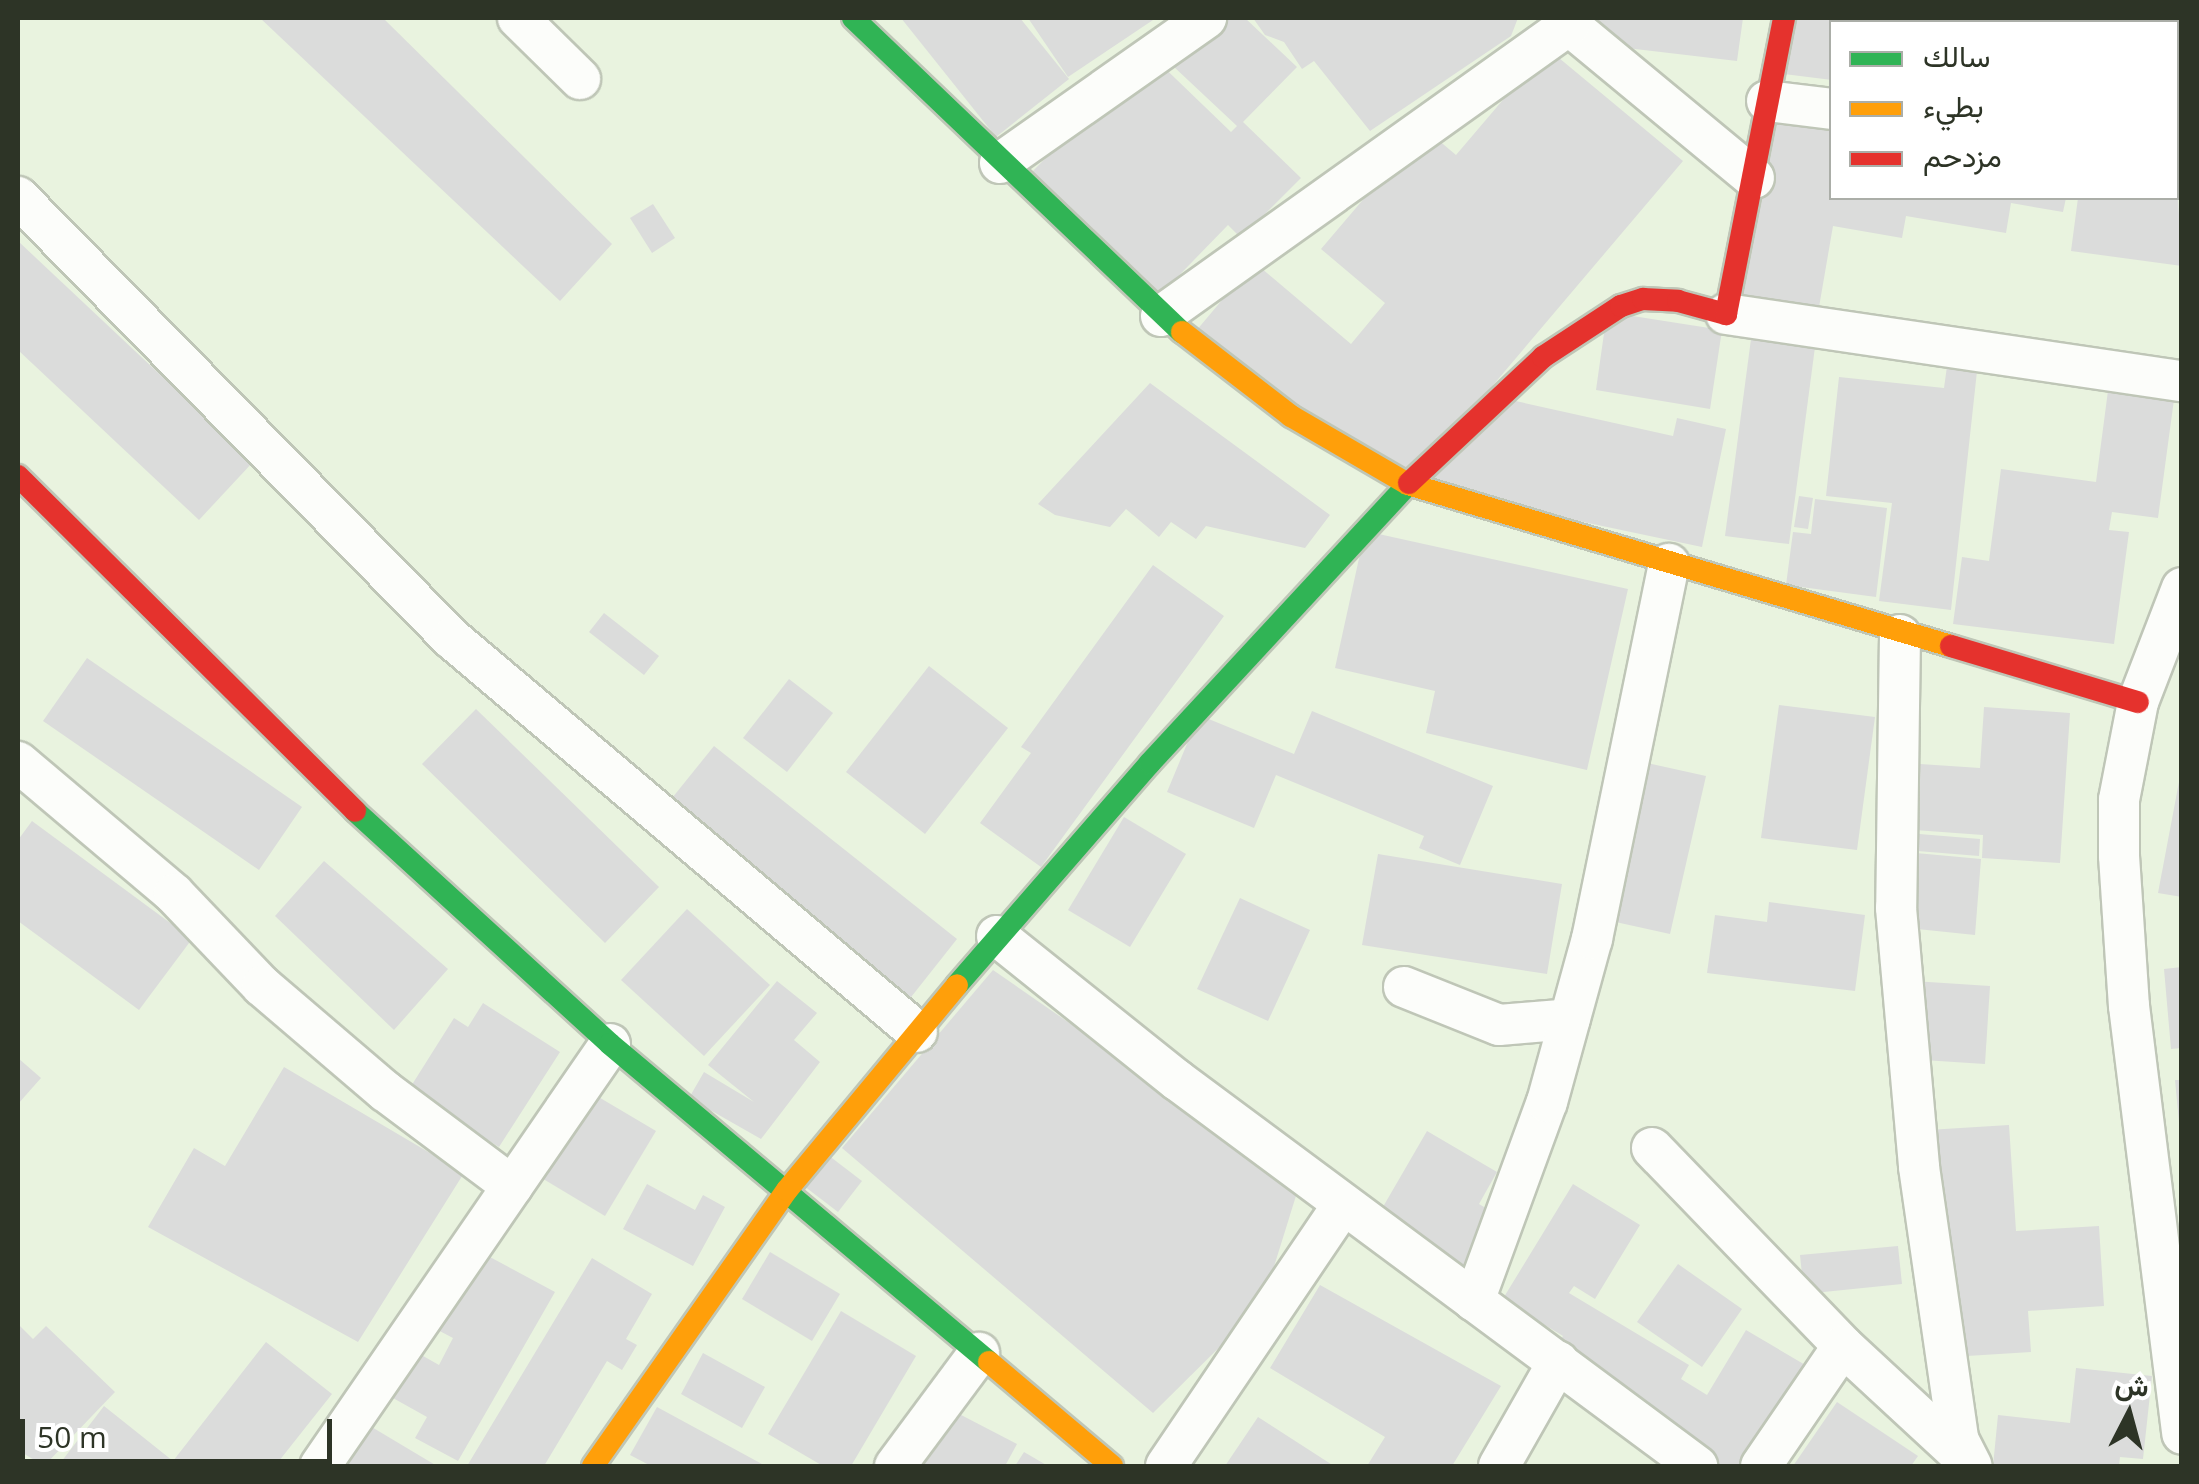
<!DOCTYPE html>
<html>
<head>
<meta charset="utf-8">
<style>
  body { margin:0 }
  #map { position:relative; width:2199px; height:1484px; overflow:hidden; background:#e9f3df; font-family:"Open Sans",Vazirmatn,sans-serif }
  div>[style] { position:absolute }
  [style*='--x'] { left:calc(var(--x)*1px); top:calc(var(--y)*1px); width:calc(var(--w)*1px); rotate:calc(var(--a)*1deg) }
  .building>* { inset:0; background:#dbdcdb }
  .roads { filter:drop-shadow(2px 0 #bfc6b7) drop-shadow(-2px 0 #bfc6b7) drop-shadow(0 2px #bfc6b7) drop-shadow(0 -2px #bfc6b7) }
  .street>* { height:40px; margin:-20px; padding:0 20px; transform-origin:20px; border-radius:20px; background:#fcfdfa }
  .fast>* { height:22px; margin:-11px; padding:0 11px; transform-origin:11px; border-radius:11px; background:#30b455 }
  .slow>* { height:22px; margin:-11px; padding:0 11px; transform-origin:11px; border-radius:11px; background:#ff9f0a }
  .jam>* { height:22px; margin:-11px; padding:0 11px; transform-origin:11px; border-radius:11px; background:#e5322d }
  span { translate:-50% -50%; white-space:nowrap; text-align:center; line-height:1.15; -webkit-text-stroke:8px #fff; paint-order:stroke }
  .frame { position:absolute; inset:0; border:20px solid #2d3426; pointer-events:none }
  .legend { position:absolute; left:1829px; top:20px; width:350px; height:180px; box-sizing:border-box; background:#fff; border:2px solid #abaea8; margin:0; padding:12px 18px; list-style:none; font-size:30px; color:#2d3426 }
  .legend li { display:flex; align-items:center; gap:20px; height:50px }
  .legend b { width:50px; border:2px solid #abaea8 }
  .north { position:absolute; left:2079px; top:1364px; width:100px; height:100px; -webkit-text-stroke:8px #fff; paint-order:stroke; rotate:6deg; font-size:28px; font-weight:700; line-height:40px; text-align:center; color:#2d3426 }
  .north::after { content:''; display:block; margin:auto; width:35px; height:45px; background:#2d3426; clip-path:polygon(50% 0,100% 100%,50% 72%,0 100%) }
  .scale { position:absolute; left:20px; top:1419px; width:312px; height:45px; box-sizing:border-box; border:5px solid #2d3426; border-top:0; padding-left:12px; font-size:30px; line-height:35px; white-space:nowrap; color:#2d3426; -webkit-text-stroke:8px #fff; paint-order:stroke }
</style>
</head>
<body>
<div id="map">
  <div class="building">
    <div style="clip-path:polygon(260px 18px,383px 18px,612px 244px,560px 301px)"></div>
    <div style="clip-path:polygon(901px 18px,1020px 18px,1069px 79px,996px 137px)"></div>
    <div style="clip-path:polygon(1028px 18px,1156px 18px,1068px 77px)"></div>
    <div style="clip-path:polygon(1220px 18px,1245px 18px,1297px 67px,1243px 122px,1301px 178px,1241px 238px,1228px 225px,1159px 296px,1031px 173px,1149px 53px,1231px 132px,1237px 126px,1173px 66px)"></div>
    <div style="clip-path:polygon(1253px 18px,1518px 18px,1511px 36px,1370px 131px,1314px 61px,1302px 69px,1284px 42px,1265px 35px)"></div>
    <div style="clip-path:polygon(1579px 18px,1743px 18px,1737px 61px,1576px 42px)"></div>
    <div style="clip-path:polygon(1784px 18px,1867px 18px,1832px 22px,1832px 80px,1776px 73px)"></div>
    <div style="clip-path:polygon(1983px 18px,2182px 18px,2182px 131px,2176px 22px,1982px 22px)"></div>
    <div style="clip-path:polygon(1547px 48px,1683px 161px,1460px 424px,1502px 398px,1673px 436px,1677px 418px,1726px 429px,1702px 547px,1408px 485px,1196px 331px,1254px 262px,1351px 344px,1385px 303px,1321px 249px,1424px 128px,1456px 155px)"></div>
    <div style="clip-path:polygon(1772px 106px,1832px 121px,1832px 198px,2066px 198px,2063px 212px,2011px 203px,2006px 233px,1906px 216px,1902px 238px,1833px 226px,1818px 313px,1737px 299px)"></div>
    <div style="clip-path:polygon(2176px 162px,2182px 266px,2071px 251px,2078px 198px,2176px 198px)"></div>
    <div style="clip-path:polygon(653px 204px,675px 238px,652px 253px,630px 218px)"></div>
    <div style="clip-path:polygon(18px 241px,253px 462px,199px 520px,18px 350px)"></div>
    <div style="clip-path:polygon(1607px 312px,1722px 330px,1710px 409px,1596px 390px)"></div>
    <div style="clip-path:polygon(1751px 339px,1815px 347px,1789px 544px,1725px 536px)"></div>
    <div style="clip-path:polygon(1948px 359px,1978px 362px,1951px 610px,1879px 601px,1892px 503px,1826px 496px,1839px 377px,1944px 388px)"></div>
    <div style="clip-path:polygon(1150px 383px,1330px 515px,1305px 548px,1206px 526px,1196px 539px,1171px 522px,1159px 537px,1126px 509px,1110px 527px,1055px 515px,1038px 504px)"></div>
    <div style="clip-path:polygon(2109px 383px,2175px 392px,2158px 518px,2112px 512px,2109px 530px,2129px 532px,2114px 644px,1953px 624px,1962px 557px,1989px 561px,2001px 469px,2096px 482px)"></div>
    <div style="clip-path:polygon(1799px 496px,1813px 498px,1808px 529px,1794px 527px)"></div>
    <div style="clip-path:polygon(1815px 499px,1887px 508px,1876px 597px,1786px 585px,1793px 532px,1811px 534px)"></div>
    <div style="clip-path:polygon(1365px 531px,1628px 589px,1587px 770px,1426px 733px,1435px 691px,1335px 668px)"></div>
    <div style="clip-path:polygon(1153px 565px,1224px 616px,1041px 867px,980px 823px,1031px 753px,1021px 747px)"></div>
    <div style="clip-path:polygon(604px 613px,659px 656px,644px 675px,589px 632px)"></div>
    <div style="clip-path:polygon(87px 658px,302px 807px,259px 870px,43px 721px)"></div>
    <div style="clip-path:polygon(929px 666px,1008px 728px,925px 834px,846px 772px)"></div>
    <div style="clip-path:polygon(789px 679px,833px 713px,787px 772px,743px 738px)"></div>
    <div style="clip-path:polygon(1779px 705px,1875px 717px,1857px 850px,1761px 838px)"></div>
    <div style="clip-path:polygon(1984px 707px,2070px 713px,2060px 863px,1982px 858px,1983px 835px,1901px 829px,1905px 763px,1980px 768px)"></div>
    <div style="clip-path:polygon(476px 709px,659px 887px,605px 943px,422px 764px)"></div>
    <div style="clip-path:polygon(1312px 711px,1493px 786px,1460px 865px,1419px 848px,1424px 836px,1276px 775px,1254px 828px,1167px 792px,1199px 715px,1294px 754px)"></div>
    <div style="clip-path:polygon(714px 746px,957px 939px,904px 1006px,660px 813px)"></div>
    <div style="clip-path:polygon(1629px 759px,1706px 776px,1670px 934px,1593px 917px)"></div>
    <div style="clip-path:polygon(2182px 766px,2182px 897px,2158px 893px)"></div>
    <div style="clip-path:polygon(1124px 817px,1186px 854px,1130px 947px,1068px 910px)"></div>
    <div style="clip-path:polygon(32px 821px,192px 939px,139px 1010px,18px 921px,18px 840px)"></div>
    <div style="clip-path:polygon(1907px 833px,1980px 839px,1979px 856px,1905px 850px)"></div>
    <div style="clip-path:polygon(1905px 852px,1981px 859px,1975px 935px,1898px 927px)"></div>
    <div style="clip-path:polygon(1378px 854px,1562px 884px,1547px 974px,1362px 945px)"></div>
    <div style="clip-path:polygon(324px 861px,448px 969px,394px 1030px,275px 916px)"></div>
    <div style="clip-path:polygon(1240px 898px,1310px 930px,1268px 1021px,1197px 989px)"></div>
    <div style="clip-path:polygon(1769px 902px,1865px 915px,1855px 991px,1707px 973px,1715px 915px,1767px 922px)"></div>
    <div style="clip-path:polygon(687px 909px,770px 985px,704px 1056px,621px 980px)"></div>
    <div style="clip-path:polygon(2182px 967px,2182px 1048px,2171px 1049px,2164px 969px)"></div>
    <div style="clip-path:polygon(993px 970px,1300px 1183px,1262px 1305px,1153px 1413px,842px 1148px)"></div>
    <div style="clip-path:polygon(777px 981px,817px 1013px,794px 1040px,820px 1062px,761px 1139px,689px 1098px,704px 1072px,754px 1102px,708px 1065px)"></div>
    <div style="clip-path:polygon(1913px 981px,1990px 986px,1985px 1064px,1908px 1059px)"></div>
    <div style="clip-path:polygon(483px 1003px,560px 1052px,499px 1147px,408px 1091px,454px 1018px,468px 1027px)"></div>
    <div style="clip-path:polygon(18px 1058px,41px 1078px,18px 1104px)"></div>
    <div style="clip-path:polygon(284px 1067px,464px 1173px,358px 1342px,148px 1227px,194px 1148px,225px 1166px)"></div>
    <div style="clip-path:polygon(2175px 1080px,2182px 1080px,2182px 1122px,2179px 1122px)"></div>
    <div style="clip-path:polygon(580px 1086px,656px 1131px,605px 1216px,530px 1171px)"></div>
    <div style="clip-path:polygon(2009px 1125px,2016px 1231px,2099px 1226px,2104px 1306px,2028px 1311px,2031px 1352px,1951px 1357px,1928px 1130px)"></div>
    <div style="clip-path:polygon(1427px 1131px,1497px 1172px,1479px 1204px,1514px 1225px,1475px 1293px,1369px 1231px)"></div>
    <div style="clip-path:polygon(828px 1155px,862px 1181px,838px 1212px,804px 1186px)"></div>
    <div style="clip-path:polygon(647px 1184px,695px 1210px,703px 1195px,725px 1207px,693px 1266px,623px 1229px)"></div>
    <div style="clip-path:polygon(1573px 1184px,1640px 1225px,1595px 1299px,1574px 1286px,1569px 1293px,1689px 1365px,1681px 1379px,1707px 1395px,1746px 1330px,1807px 1366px,1745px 1466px,1705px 1466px,1543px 1368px,1563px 1336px,1535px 1319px,1526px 1335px,1493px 1315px)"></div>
    <div style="clip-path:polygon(1898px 1246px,1902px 1284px,1804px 1294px,1800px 1255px)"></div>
    <div style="clip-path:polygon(475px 1249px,555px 1292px,458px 1461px,415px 1438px,427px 1417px,384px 1393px,409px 1348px,439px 1365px,453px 1338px,432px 1327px)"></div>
    <div style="clip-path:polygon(770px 1252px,840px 1294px,812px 1341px,742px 1299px)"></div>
    <div style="clip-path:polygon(592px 1258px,652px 1294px,626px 1339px,637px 1345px,622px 1370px,607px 1361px,544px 1466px,467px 1466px)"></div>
    <div style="clip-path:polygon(1678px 1264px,1742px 1309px,1702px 1367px,1637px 1322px)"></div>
    <div style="clip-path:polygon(1320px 1285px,1501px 1386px,1452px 1466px,1367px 1466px,1385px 1437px,1270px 1368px)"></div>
    <div style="clip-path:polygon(841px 1311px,916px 1356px,851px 1466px,823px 1466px,768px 1434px)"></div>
    <div style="clip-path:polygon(18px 1324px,33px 1339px,46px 1326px,115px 1392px,44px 1466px,18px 1450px)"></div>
    <div style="clip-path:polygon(266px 1342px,332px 1394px,275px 1466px,58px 1466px,104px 1406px,173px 1461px)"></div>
    <div style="clip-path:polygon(703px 1353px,765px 1387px,742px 1428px,681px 1394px)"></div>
    <div style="clip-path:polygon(2076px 1368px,2152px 1376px,2143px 1459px,2120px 1457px,2119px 1466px,1993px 1466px,1998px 1415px,2070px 1423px)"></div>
    <div style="clip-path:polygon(1837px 1402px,1918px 1456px,1911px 1466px,1793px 1466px)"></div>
    <div style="clip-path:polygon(938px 1403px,1017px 1444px,1005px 1466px,905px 1466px)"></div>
    <div style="clip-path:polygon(657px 1407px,762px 1464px,760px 1466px,651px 1466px,630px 1455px)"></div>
    <div style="clip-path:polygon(1258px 1417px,1334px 1466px,1225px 1466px)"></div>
    <div style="clip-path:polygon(365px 1423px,437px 1466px,339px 1466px)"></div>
    <div style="clip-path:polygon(1024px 1452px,1048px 1466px,1015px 1466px)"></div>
  </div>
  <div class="roads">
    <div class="street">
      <div style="--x:518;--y:18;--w:87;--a:44.5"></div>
      <div style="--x:1569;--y:25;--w:240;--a:39.6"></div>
      <div style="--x:1767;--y:101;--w:65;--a:7"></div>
      <div style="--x:2176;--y:149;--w:6;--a:9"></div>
      <div style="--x:1000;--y:163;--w:252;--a:-35.1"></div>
      <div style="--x:18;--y:197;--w:618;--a:45.52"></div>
      <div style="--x:451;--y:638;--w:610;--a:40.21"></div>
      <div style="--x:1726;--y:314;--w:461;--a:8.4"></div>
      <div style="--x:1161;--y:316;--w:501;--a:-35.5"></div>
      <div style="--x:1569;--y:25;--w:7;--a:-82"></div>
      <div style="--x:2182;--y:588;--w:122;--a:111.1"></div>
      <div style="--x:2138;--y:702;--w:100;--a:101"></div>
      <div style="--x:2119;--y:800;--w:56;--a:90"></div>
      <div style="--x:2119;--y:856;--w:150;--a:86.2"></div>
      <div style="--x:2129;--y:1006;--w:431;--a:82.9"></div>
      <div style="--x:1900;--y:635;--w:273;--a:90.8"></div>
      <div style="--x:1896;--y:908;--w:260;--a:84.9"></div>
      <div style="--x:1919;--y:1167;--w:275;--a:81.8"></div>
      <div style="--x:1958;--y:1439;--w:30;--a:63"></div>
      <div style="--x:18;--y:762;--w:204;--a:40.2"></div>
      <div style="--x:174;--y:894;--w:127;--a:46.3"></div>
      <div style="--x:262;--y:986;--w:162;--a:40.5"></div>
      <div style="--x:385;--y:1091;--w:159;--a:36.8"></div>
      <div style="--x:997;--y:936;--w:231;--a:38.7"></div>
      <div style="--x:1177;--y:1080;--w:648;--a:36.59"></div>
      <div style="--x:1404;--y:987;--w:102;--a:21.8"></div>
      <div style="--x:1499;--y:1025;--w:71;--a:-4.8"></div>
      <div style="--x:1652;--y:1148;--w:275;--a:46"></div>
      <div style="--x:1843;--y:1346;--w:168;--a:42.8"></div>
      <div style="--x:1474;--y:1301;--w:212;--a:-69.9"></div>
      <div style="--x:1547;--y:1102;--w:169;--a:-74.6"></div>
      <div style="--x:1592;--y:939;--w:383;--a:-78.4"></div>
      <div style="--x:320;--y:1466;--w:512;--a:-55.5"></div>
      <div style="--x:895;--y:1466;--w:141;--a:-53.4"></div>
      <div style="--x:1166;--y:1466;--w:315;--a:-55.9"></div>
      <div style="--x:1499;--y:1466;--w:120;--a:-60.4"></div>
      <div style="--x:1761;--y:1466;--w:145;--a:-55.7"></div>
    </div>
    <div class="fast">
      <div style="--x:853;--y:18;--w:455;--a:43.7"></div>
      <div style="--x:355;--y:811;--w:345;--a:42.4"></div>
      <div style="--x:610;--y:1044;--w:495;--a:40"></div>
      <div style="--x:957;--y:985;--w:294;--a:-49"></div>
      <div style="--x:1150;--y:763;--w:381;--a:-47.2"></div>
    </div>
    <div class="slow">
      <div style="--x:1182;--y:332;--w:138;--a:37.6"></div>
      <div style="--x:1291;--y:416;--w:135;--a:30.2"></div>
      <div style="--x:1408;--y:484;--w:567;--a:16.61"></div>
      <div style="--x:989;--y:1362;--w:161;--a:40.2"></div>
      <div style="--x:593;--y:1466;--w:337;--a:-54.9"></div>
      <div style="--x:787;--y:1190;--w:266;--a:-50.3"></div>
    </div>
    <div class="jam">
      <div style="--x:18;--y:476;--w:475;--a:44.8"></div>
      <div style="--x:1409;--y:483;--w:184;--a:-43.2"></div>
      <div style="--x:1543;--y:357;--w:93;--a:-33.2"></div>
      <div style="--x:1621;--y:306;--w:23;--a:-18"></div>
      <div style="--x:1643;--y:299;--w:35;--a:3"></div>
      <div style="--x:1678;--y:301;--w:50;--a:15.2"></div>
      <div style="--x:1726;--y:314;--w:302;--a:-78.9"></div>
      <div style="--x:1951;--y:646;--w:195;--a:16.7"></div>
    </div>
  </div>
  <div class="frame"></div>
  <ul class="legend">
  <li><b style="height:12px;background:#30b455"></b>سالك</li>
  <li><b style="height:12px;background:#ff9f0a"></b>بطيء</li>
  <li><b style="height:12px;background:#e5322d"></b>مزدحم</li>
  </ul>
  <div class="north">ش</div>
  <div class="scale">50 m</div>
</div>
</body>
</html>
